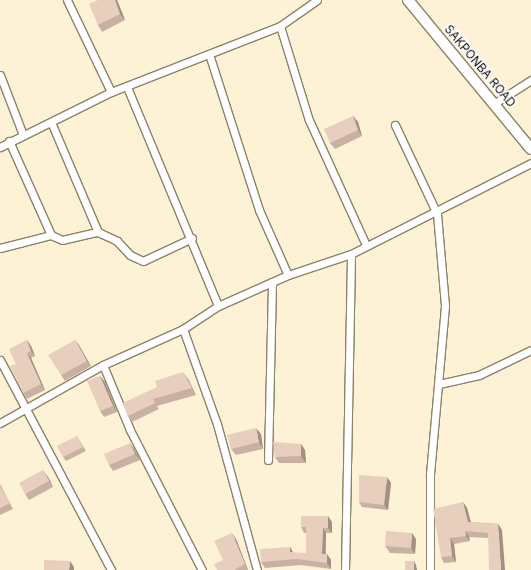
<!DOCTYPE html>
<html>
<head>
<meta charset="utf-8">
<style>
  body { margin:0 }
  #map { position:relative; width:531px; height:570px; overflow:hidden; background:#fdf1d6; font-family:Inter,sans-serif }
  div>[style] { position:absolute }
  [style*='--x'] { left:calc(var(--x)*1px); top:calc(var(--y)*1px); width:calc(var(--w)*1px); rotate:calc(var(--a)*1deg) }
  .roads { filter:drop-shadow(1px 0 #8d826a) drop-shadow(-1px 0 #8d826a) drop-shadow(0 1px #8d826a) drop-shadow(0 -1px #8d826a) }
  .street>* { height:7px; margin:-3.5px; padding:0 3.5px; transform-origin:3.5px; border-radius:3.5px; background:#fff }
  .secondary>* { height:10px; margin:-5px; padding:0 5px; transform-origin:5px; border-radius:5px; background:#fff }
  .wall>* { inset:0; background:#c8b1a3 }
  .shaded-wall>* { inset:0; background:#a29084 }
  .building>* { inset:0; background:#e8cebd }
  span { translate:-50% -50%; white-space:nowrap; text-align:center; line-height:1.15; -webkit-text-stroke:3.5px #fff; paint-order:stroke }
  .street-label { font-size:12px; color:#110d05 }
</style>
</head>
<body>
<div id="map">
  <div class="roads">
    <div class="street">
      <div style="--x:67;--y:0;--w:102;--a:64.4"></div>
      <div style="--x:280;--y:26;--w:98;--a:72.9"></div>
      <div style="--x:309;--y:120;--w:137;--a:65.5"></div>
      <div style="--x:209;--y:54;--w:164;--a:72.2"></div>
      <div style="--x:259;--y:210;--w:71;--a:66"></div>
      <div style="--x:0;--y:75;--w:64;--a:69"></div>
      <div style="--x:127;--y:87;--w:237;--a:67.4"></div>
      <div style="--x:495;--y:103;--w:43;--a:-32.6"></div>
      <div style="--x:51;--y:122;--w:120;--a:66.9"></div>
      <div style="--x:395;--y:125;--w:98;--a:64.7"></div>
      <div style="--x:437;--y:214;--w:92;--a:85"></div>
      <div style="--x:445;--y:306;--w:170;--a:95.1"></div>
      <div style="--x:430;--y:475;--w:95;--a:90"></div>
      <div style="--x:9;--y:141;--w:103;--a:65.9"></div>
      <div style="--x:0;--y:147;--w:124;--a:-26.4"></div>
      <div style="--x:111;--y:92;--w:181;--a:-21.3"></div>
      <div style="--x:280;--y:26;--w:45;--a:-35.1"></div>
      <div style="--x:0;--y:248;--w:53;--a:-14.3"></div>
      <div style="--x:51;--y:235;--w:12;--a:24"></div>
      <div style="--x:62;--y:240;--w:37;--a:-13"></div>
      <div style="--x:98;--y:232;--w:21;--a:25"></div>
      <div style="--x:117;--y:241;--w:19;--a:47"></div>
      <div style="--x:130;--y:255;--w:14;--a:25"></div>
      <div style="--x:143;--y:261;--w:54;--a:-25.1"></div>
      <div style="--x:183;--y:329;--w:101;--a:70.3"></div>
      <div style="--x:217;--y:424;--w:151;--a:74.7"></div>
      <div style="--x:0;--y:360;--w:238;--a:62.1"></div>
      <div style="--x:103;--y:365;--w:70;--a:67.4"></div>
      <div style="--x:130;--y:430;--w:157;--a:62.8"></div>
      <div style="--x:439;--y:384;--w:41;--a:-12.7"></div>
      <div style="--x:479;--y:375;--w:58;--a:-25.7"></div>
      <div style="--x:0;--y:423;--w:118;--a:-29.4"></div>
      <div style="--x:103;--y:365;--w:88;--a:-24.2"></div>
      <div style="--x:183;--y:329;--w:42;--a:-33.3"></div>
      <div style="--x:218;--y:306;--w:77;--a:-23.9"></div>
      <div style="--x:288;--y:275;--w:66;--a:-18.4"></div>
      <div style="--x:351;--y:254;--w:202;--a:-26.8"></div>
      <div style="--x:268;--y:460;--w:178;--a:-88.7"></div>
      <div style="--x:345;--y:570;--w:316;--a:-88.9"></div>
    </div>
    <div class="secondary">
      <div style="--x:408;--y:0;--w:193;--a:50.5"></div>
    </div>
  </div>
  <div class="wall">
    <div style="clip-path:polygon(98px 0,117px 0,125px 20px,102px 32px,98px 25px)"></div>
    <div style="clip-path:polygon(353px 116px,358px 122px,362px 136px,335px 149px,330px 143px)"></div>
    <div style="clip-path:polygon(27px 340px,31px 346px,35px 356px,31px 358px,45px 390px,27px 399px,23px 393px,16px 364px)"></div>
    <div style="clip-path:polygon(75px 340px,91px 366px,65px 381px,61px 375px)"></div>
    <div style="clip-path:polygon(100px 376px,105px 382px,117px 412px,104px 417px,100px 411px)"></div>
    <div style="clip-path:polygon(188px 379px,196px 395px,157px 406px,159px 409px,132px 422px,128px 416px,123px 403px)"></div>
    <div style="clip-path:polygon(261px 434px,263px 449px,236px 455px,231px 449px)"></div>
    <div style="clip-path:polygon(77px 436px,86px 451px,66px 461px,63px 457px)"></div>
    <div style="clip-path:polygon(130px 443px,134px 449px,140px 460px,113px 471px,109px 465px)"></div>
    <div style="clip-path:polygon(301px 444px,305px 450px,306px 463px,279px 463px,275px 457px)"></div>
    <div style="clip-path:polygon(48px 477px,53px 487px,29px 500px,25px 494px)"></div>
    <div style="clip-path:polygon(391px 483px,388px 510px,362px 507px,359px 502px)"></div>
    <div style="clip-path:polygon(0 484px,13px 509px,0 515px)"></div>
    <div style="clip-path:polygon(463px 502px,467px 508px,471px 522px,498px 524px,502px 530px,488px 538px,469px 537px,470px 541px,454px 544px,456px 562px,444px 563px,441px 557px)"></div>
    <div style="clip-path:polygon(332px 522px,332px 533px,326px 533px,326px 554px,327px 554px,331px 560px,331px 569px,301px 565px,265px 568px,261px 562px,293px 553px,306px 553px,306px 533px,304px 533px,301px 527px)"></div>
    <div style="clip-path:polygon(236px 539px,248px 570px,217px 570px,223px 560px)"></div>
    <div style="clip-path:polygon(416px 539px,415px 554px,390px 553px,385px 546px)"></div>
  </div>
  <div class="shaded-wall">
    <div style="clip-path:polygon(115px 0,117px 0,125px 20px,120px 14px)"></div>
    <div style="clip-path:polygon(353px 116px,358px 122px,362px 136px,358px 130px)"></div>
    <div style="clip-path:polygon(27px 340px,31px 346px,35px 356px,31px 351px)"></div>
    <div style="clip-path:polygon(75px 340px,79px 345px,91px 366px,87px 361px)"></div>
    <div style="clip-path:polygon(27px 353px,31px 358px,45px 390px,41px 384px)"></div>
    <div style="clip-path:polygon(183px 372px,188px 379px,196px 395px,192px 388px)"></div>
    <div style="clip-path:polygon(100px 376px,105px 382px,117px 412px,113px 406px)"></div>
    <div style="clip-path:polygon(256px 428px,261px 434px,263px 449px,259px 442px)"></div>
    <div style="clip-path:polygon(130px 443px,134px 449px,140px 460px,135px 454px)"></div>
    <div style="clip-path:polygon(301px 444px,305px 450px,306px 463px,301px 456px)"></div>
    <div style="clip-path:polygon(43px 470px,48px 477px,53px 487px,49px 481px)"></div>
    <div style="clip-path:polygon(387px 477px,391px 483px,388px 510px,384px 505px)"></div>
    <div style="clip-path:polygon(463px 502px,467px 508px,472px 527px,468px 522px)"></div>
    <div style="clip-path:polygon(328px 516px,332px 522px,332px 533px,328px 528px)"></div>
    <div style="clip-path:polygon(498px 524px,502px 530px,505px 570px,501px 570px)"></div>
    <div style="clip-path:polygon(323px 528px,326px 533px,325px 560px,322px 554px)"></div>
    <div style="clip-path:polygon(465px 531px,469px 537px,470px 541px,466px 536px)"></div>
    <div style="clip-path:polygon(232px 533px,236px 539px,248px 570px,245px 564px)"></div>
    <div style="clip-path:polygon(412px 533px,416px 539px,415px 554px,411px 548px)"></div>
    <div style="clip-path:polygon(450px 538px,454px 544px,456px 562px,452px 556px)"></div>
    <div style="clip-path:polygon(290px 547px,293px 552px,294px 558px,290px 552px)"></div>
    <div style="clip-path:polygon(327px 554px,331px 560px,331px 569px,327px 563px)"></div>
    <div style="clip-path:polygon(70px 561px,74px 567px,74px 570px,69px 570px)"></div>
    <div style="clip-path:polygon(414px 561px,416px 565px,417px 570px,414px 570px)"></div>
  </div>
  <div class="building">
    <div style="clip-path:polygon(98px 0,115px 0,120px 14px,98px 25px,89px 4px)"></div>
    <div style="clip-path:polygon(353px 116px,358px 130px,330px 143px,324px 129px)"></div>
    <div style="clip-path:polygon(27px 340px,31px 351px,27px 353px,41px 384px,23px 393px,10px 366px,16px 364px,9px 349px)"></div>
    <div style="clip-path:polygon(75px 340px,87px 361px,61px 375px,48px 355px)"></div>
    <div style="clip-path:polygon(183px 372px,192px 388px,153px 399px,155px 403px,128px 416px,123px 403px,157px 387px,155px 381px)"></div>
    <div style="clip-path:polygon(100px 376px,113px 406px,100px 411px,87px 381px)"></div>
    <div style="clip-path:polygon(256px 428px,259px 442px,231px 449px,227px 435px)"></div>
    <div style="clip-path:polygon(77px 436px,83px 447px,63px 457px,57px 446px)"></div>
    <div style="clip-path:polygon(273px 442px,301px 444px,301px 456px,275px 457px)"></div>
    <div style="clip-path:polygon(130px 443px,135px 454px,109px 465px,104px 454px)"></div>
    <div style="clip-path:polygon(43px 470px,49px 481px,25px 494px,19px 483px)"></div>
    <div style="clip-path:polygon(359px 475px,387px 477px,384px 505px,359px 502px)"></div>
    <div style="clip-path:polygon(0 486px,10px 503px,0 508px)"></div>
    <div style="clip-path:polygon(463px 502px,468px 522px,498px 524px,501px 570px,489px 570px,488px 533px,465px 531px,466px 536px,450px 538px,452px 556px,441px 557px,433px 509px)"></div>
    <div style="clip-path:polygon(301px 516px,328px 516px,328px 528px,323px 528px,322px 554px,327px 554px,327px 563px,297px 559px,261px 562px,260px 549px,290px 547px,290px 552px,306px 553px,306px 527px,301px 527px)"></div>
    <div style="clip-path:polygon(386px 531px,412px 533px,411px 548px,385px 546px)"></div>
    <div style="clip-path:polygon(232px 533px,245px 564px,234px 570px,217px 570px,214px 564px,223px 560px,214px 541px)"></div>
    <div style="clip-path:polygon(44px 560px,70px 561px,69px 570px,44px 570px)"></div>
    <div style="clip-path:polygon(405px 561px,414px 561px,414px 570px,405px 570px)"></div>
  </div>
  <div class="street-label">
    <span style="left:480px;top:66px;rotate:50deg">SAKPONBA ROAD</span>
  </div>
</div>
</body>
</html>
